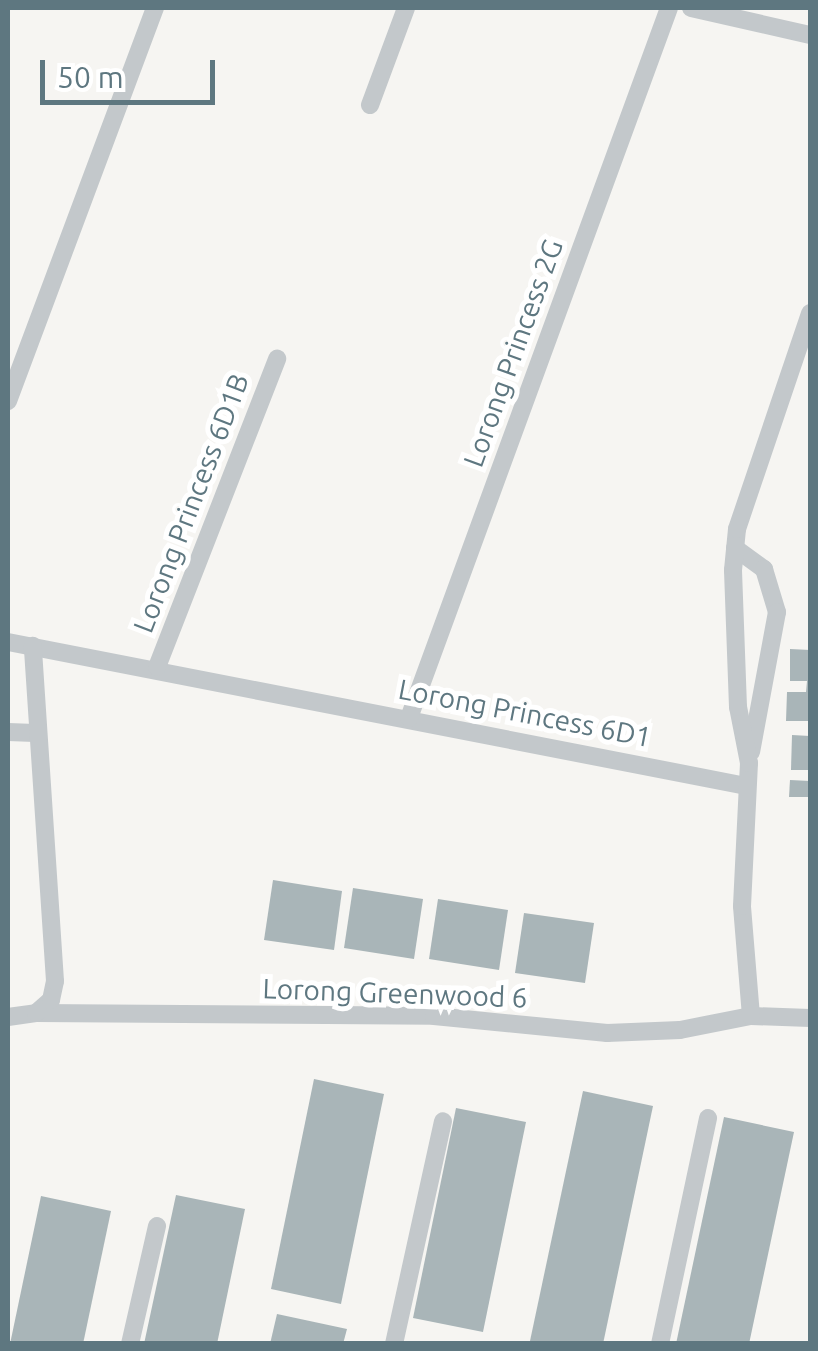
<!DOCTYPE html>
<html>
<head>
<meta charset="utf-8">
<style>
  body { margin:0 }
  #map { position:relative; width:818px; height:1351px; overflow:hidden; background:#f6f5f2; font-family:Ubuntu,sans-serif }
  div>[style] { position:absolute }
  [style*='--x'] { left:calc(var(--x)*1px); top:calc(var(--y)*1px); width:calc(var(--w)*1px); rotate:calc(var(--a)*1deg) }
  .building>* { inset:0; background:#a9b5b8 }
  .minor>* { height:18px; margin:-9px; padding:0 9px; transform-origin:9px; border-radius:9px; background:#c3c8cb }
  span { translate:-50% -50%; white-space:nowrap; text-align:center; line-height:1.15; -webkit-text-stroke:10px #fff; paint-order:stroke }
  .street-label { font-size:28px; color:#5e7780 }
  .frame { position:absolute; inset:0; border:10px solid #5e7780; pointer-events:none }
  .scale { position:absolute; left:40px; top:60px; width:175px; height:45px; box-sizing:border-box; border:5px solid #5e7780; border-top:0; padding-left:12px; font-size:30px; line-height:35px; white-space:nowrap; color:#5e7780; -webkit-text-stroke:8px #fff; paint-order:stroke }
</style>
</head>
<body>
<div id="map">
  <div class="building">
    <div style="clip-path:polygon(790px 649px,810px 650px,810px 721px,786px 721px,787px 692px,806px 692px,807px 681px,790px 681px)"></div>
    <div style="clip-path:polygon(792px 735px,810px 736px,810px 770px,791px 770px)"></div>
    <div style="clip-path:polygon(790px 780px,810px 781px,810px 797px,789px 797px)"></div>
    <div style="clip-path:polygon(273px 880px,342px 891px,334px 950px,264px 940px)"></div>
    <div style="clip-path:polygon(353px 888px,423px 899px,414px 959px,344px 948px)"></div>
    <div style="clip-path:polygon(438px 899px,508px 910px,499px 970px,429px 959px)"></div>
    <div style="clip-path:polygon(524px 913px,594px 923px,585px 983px,515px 973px)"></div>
    <div style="clip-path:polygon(314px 1079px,384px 1094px,341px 1304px,271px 1289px)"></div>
    <div style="clip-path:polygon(583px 1091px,653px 1106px,603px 1344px,541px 1344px,530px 1341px)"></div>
    <div style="clip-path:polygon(456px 1108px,526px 1122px,483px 1332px,413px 1318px)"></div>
    <div style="clip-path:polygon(724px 1117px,794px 1132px,749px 1344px,676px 1344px)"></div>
    <div style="clip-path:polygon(176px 1195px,245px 1209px,217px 1344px,144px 1344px)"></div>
    <div style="clip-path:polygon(41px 1196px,111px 1211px,83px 1344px,10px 1344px)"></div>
    <div style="clip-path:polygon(277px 1314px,347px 1329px,343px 1344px,270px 1344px)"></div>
  </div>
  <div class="minor">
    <div style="--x:691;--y:8;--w:122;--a:12.8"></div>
    <div style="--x:370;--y:105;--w:103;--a:-69.6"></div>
    <div style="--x:8;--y:401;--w:420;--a:-69.5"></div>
    <div style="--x:735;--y:548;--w:36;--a:36"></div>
    <div style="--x:764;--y:569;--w:45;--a:73.2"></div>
    <div style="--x:777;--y:612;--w:142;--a:100.5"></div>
    <div style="--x:8;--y:642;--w:752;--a:11.04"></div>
    <div style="--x:157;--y:667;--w:331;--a:-68.7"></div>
    <div style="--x:409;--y:718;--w:756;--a:-69.89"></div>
    <div style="--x:8;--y:732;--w:27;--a:2"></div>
    <div style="--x:36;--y:1013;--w:398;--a:0.4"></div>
    <div style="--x:434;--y:1016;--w:174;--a:5.6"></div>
    <div style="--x:607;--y:1033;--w:73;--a:-2.4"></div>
    <div style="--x:680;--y:1030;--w:72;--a:-11.2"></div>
    <div style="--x:751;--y:1016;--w:59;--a:1.9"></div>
    <div style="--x:751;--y:1016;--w:110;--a:-94.7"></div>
    <div style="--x:742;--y:906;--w:143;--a:-87.2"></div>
    <div style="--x:749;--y:763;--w:57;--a:-101.1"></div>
    <div style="--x:738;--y:707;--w:137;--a:-92.1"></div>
    <div style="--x:733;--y:570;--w:41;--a:-84.4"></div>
    <div style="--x:737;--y:529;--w:228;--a:-71.3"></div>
    <div style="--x:8;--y:1017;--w:28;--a:-8"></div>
    <div style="--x:36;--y:1013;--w:20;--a:-41"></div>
    <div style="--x:51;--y:1000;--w:19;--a:-78"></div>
    <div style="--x:55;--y:981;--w:336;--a:-93.8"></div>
    <div style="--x:130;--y:1344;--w:121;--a:-77.1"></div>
    <div style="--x:394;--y:1344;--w:228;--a:-77.6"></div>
    <div style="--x:660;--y:1344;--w:231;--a:-78"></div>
  </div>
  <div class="street-label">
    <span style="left:513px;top:353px;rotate:-70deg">Lorong Princess 2G</span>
    <span style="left:191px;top:503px;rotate:-69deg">Lorong Princess 6D1B</span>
    <span style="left:525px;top:713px;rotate:11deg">Lorong Princess 6D1</span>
    <span style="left:395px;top:993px;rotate:2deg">Lorong Greenwood 6</span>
  </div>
  <div class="frame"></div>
  <div class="scale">50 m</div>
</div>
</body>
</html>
